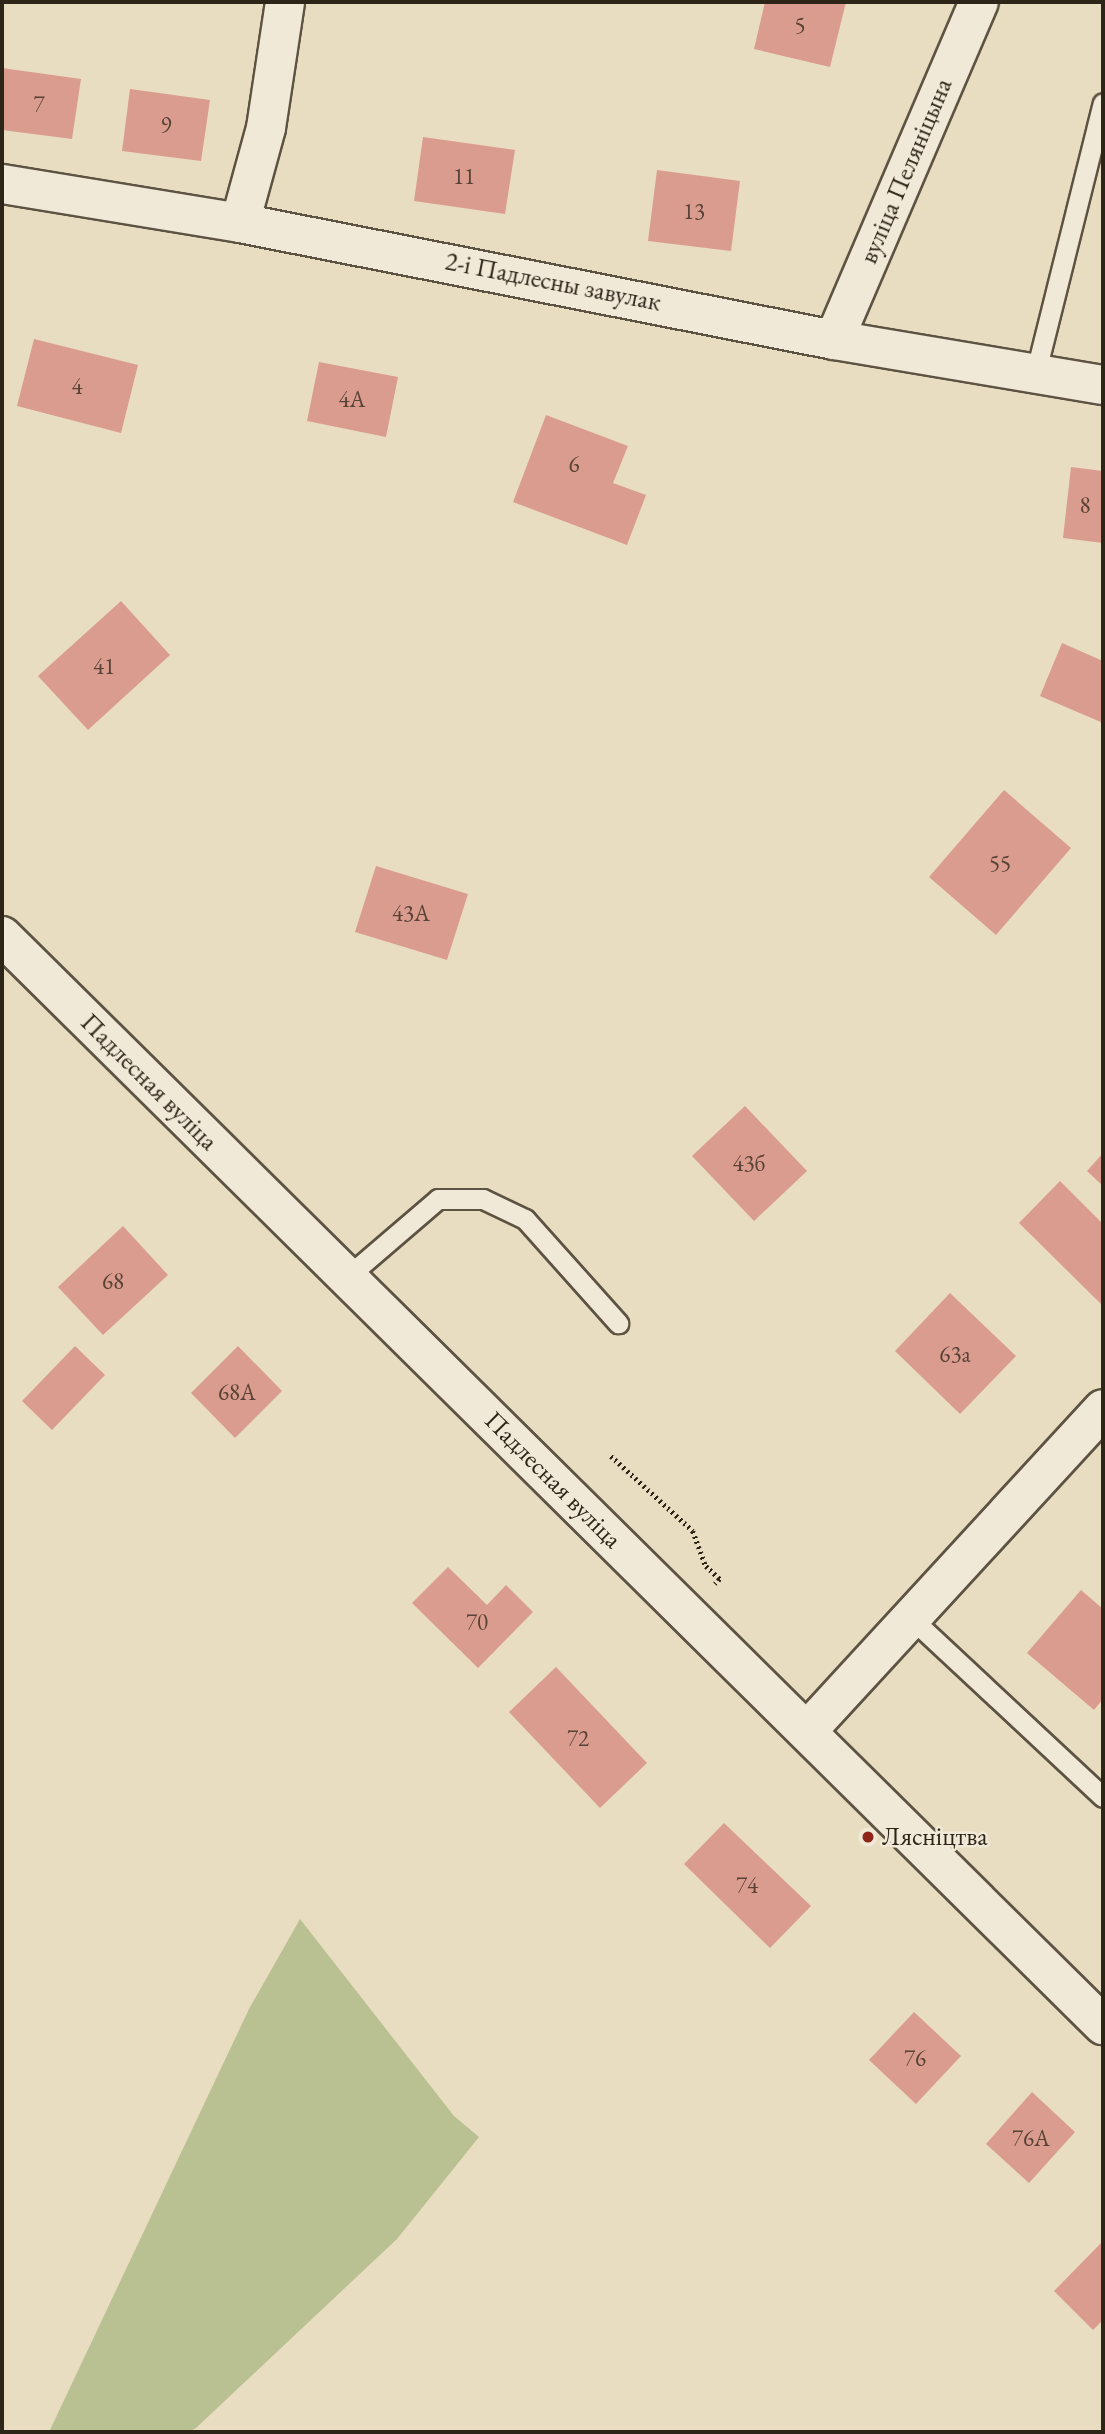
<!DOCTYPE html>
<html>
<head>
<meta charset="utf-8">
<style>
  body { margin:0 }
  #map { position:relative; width:1105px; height:2434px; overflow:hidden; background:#e9ddc1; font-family:"EB Garamond",serif }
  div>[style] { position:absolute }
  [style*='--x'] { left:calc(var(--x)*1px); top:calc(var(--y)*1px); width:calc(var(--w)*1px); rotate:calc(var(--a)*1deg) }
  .green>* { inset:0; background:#b9c091 }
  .building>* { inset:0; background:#da9c8e }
  .path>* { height:4.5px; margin-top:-2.25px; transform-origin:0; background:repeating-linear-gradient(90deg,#2e2519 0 2px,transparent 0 5.5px) }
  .roads { filter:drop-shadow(2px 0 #5d5343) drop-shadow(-2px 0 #5d5343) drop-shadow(0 2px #5d5343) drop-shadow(0 -2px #5d5343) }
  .service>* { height:19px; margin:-9.5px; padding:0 9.5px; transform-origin:9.5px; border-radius:9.5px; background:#f1e9d7 }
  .minor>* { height:38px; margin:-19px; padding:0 19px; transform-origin:19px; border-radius:19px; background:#f1e9d7 }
  .secondary>* { height:38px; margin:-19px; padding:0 19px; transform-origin:19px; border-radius:19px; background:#f1e9d7 }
  .dots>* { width:19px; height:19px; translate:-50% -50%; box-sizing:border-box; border:4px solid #f1e9d7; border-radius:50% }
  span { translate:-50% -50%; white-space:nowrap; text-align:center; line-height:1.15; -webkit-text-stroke:5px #f1e9d7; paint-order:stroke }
  .number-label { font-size:23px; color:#594336 }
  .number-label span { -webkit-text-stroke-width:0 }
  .street-label { font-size:26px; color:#2e2519 }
  .poi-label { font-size:26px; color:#2e2519 }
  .left { translate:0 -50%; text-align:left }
  .frame { position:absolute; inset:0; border:4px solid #2e2519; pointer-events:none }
</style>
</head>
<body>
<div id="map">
  <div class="green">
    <div style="clip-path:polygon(300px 1919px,454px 2116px,479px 2137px,397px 2239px,196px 2428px,189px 2432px,49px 2432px,249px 2009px)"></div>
  </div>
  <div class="building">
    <div style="clip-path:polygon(765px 2px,846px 2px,830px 67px,754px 49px)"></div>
    <div style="clip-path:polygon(2px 68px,81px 79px,72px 139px,2px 130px)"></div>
    <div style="clip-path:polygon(130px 89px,210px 100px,201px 161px,122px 151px)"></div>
    <div style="clip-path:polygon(423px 137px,515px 150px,505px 214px,414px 201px)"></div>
    <div style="clip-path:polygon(657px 170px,740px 181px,731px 251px,648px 241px)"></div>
    <div style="clip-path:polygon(34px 339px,138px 365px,121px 433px,17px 406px)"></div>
    <div style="clip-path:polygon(319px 362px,398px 377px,386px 437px,307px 421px)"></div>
    <div style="clip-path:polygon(546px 415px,628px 446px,613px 483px,646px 495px,627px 545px,513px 502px)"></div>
    <div style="clip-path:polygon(1071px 467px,1103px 471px,1103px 543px,1063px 538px)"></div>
    <div style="clip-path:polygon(121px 601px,170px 655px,88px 730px,38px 676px)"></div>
    <div style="clip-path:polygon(1062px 643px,1103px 661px,1103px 723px,1040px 696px)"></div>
    <div style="clip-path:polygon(1004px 790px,1071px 848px,996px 935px,929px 877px)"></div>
    <div style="clip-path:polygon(376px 866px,468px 894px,447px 960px,355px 932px)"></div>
    <div style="clip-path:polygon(745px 1106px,807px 1171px,754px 1221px,692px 1156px)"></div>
    <div style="clip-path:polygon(1103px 1153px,1103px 1186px,1087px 1171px)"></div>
    <div style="clip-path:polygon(1060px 1181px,1103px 1224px,1103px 1306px,1019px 1223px)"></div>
    <div style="clip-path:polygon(123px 1226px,168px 1275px,103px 1335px,58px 1287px)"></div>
    <div style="clip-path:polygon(950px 1293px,1016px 1356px,960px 1414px,895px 1351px)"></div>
    <div style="clip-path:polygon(75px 1346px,105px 1375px,52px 1430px,22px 1401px)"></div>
    <div style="clip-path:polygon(238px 1346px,282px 1391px,235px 1438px,191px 1393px)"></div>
    <div style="clip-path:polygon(448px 1567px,487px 1605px,506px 1585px,533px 1612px,478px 1668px,412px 1603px)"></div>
    <div style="clip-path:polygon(1081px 1590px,1103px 1609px,1103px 1699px,1094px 1710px,1027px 1653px)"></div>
    <div style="clip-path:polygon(556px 1667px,647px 1763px,600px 1808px,509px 1712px)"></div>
    <div style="clip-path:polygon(724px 1823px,811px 1906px,770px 1948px,684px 1864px)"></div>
    <div style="clip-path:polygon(914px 2012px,961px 2056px,916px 2104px,869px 2060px)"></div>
    <div style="clip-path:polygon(1032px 2092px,1075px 2132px,1029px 2183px,986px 2144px)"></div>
    <div style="clip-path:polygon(1103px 2241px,1103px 2320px,1093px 2330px,1054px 2291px)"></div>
  </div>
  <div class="path">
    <div style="--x:611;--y:1456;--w:111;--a:42.4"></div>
    <div style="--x:693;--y:1531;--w:37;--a:70"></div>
    <div style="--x:706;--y:1566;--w:19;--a:43"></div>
    <div style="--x:720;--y:1579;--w:7;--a:135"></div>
  </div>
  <div class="roads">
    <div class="service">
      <div style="--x:1035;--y:375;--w:280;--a:-76"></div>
      <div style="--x:347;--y:1277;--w:120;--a:-40.6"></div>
      <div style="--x:438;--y:1199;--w:45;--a:0"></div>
      <div style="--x:483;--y:1199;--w:47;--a:25.5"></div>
      <div style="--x:525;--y:1219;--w:140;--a:48.2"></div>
      <div style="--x:911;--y:1618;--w:262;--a:43"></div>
    </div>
    <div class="minor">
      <div style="--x:2;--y:184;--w:241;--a:9.3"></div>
      <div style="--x:240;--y:223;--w:605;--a:11.14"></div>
      <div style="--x:834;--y:340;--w:273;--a:9.5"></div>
      <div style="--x:240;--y:223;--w:98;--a:-74.7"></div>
      <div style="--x:266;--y:128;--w:127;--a:-81.4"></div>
      <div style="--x:834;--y:340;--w:368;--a:-66.8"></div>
      <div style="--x:807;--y:1731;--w:437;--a:-47.4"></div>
    </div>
    <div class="secondary">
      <div style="--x:2;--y:936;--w:1549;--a:44.69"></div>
    </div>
  </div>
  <div class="dots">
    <div style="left:868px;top:1837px;background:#8f2418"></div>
  </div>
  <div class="number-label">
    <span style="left:800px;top:25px">5</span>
    <span style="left:39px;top:104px">7</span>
    <span style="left:166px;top:125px">9</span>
    <span style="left:464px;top:176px">11</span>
    <span style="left:694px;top:211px">13</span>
    <span style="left:77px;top:386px">4</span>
    <span style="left:352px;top:399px">4А</span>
    <span style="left:574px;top:464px">6</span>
    <span style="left:1085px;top:505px">8</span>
    <span style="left:104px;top:666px">41</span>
    <span style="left:1000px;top:863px">55</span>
    <span style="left:411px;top:913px">43А</span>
    <span style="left:749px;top:1163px">43б</span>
    <span style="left:113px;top:1281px">68</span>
    <span style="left:955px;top:1354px">63а</span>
    <span style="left:237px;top:1392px">68А</span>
    <span style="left:477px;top:1622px">70</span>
    <span style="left:578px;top:1738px">72</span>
    <span style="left:747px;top:1885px">74</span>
    <span style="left:915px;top:2058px">76</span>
    <span style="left:1031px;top:2138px">76А</span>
  </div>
  <div class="street-label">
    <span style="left:906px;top:171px;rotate:-67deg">вуліца Пеляніцына</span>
    <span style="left:553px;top:282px;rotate:11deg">2-і Падлесны завулак</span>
    <span style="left:149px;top:1082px;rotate:45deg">Падлесная вуліца</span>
    <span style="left:553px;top:1480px;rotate:45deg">Падлесная вуліца</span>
  </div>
  <div class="poi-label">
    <span class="left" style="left:882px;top:1837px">Лясніцтва</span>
  </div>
  <div class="frame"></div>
</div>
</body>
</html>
